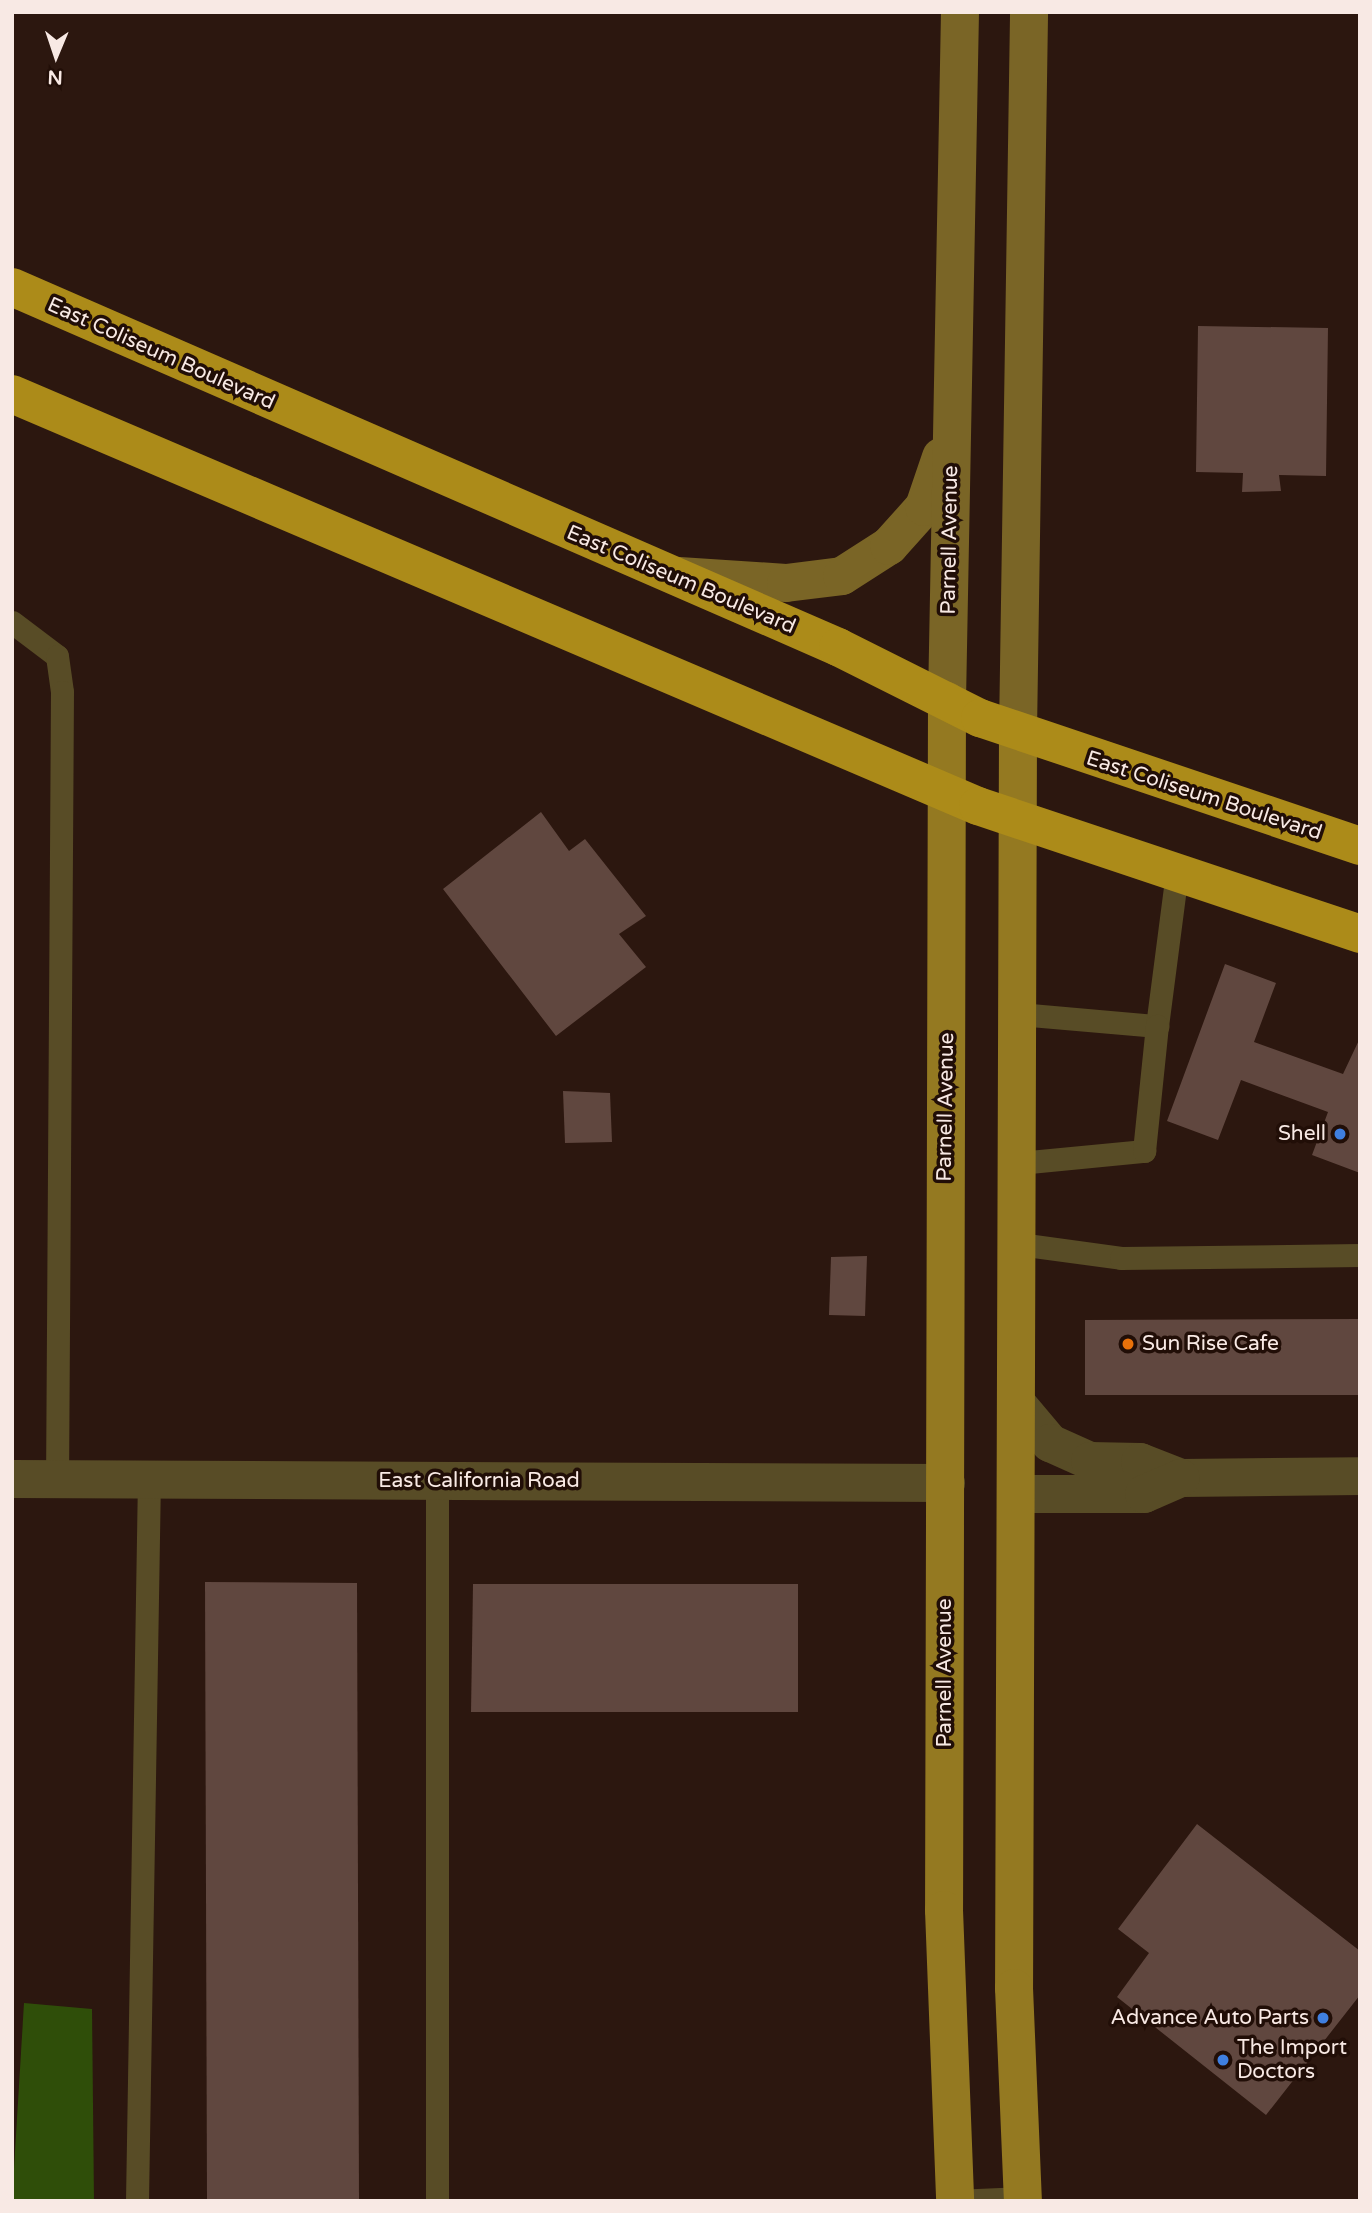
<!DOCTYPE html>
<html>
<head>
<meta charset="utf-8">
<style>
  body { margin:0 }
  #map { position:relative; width:1372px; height:2213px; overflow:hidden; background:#2c170f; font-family:"Varela Round",sans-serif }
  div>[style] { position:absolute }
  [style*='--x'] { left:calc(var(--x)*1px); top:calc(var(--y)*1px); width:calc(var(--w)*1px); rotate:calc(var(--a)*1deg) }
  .green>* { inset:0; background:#2f4e09 }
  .building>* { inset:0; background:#60473f }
  .lane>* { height:23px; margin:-11.5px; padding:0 11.5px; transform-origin:11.5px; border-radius:11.5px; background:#584c26 }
  .street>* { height:38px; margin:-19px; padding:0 19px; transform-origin:19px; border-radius:19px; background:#584c26 }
  .secondary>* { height:38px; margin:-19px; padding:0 19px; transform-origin:19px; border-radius:19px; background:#7a6526 }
  .primary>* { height:38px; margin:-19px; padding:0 19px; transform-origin:19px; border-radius:19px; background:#947921 }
  .highway>* { height:38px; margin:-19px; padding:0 19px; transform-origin:19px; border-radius:19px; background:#ac8b19 }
  .dots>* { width:19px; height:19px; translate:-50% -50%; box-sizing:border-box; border:4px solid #210e07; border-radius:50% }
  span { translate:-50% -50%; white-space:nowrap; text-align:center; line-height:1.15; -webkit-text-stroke:7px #210e07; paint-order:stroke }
  .street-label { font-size:21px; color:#f8e9e4 }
  .poi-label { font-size:21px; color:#f8e9e4 }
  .right { translate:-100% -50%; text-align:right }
  .left { translate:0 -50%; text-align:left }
  .frame { position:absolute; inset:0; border:14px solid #f8e9e4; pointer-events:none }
  .north { position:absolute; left:21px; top:21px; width:70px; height:70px; -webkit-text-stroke:5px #210e07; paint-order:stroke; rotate:182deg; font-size:19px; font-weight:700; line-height:28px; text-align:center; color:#f8e9e4 }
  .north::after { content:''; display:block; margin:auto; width:24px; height:32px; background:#f8e9e4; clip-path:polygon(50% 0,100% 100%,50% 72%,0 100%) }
</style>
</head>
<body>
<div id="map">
  <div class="green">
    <div style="clip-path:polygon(24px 2003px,92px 2009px,94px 2201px,12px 2201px)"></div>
  </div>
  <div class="building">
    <div style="clip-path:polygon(1198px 326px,1328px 328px,1326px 476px,1279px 475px,1281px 491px,1242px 492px,1243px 473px,1196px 472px)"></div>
    <div style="clip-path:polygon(541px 812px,569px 851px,585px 839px,646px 916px,619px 934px,646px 967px,556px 1036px,443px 889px)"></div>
    <div style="clip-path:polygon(1225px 964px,1276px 983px,1254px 1042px,1343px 1074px,1360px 1038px,1360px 1173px,1312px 1155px,1328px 1112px,1241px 1080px,1218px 1140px,1167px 1121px)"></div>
    <div style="clip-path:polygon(563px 1091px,610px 1093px,612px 1142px,565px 1143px)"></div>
    <div style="clip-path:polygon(867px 1256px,865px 1316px,829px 1315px,831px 1257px)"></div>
    <div style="clip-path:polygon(1360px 1319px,1360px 1395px,1085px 1395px,1085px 1320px)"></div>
    <div style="clip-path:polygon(205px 1582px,357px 1583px,359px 2201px,207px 2201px)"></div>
    <div style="clip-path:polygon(473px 1584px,798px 1584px,798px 1712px,471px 1712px)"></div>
    <div style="clip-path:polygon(1197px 1824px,1360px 1951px,1360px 1995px,1266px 2115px,1117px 1997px,1149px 1953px,1118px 1929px)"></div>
  </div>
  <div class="lane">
    <div style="--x:12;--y:622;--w:56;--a:37.1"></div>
    <div style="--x:57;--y:656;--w:36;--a:82"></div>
    <div style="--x:62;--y:692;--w:787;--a:90.36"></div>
    <div style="--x:1019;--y:1014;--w:139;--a:5"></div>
    <div style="--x:1157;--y:1026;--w:155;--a:-82.6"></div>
    <div style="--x:1019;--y:1163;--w:126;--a:-5.5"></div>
    <div style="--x:1144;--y:1151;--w:126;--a:-84.1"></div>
    <div style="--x:1019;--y:1244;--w:103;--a:7.8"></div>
    <div style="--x:1121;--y:1258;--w:239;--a:-0.7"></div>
    <div style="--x:437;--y:1481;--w:720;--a:90"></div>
    <div style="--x:137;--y:2201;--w:721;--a:-89.05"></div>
    <div style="--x:954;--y:2201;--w:69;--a:-2.5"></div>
  </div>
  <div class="street">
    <div style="--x:1018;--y:1405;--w:50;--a:49.9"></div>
    <div style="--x:1050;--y:1443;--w:44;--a:24.2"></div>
    <div style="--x:1090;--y:1461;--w:50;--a:1.1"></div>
    <div style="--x:1140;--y:1462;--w:44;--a:21.3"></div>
    <div style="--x:1181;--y:1478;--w:179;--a:-0.6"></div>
    <div style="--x:12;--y:1479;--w:934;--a:0.25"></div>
    <div style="--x:1018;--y:1494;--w:126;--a:0"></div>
    <div style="--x:1144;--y:1494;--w:40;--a:-23.4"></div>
  </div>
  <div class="secondary">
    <div style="--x:679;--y:576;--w:107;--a:3.7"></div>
    <div style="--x:786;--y:583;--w:56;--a:-7.1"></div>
    <div style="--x:842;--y:576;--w:56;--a:-32.6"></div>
    <div style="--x:889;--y:546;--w:52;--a:-48.1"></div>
    <div style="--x:924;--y:507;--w:53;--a:-71.2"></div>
    <div style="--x:947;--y:701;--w:689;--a:-88.92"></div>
    <div style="--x:1018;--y:732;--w:720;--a:-89.12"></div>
  </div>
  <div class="primary">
    <div style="--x:947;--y:701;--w:1209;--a:90.14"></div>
    <div style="--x:944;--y:1910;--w:291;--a:87.8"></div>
    <div style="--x:1018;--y:732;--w:1256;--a:90.18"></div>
    <div style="--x:1014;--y:1988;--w:213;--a:87.6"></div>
  </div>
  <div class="highway">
    <div style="--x:12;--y:287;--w:901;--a:23.55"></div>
    <div style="--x:838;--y:647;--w:159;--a:26.6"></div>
    <div style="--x:980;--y:718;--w:401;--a:18.6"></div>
    <div style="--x:12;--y:394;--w:1050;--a:23.1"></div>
    <div style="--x:978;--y:806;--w:403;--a:18.5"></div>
  </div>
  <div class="dots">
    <div style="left:1340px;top:1134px;background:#3f7fe0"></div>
    <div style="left:1128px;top:1344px;background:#e8710a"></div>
    <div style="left:1323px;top:2018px;background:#3f7fe0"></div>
    <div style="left:1223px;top:2060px;background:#3f7fe0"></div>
  </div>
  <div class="street-label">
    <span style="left:161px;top:354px;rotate:24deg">East Coliseum Boulevard</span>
    <span style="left:950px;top:540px;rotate:-89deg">Parnell Avenue</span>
    <span style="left:681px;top:580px;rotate:23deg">East Coliseum Boulevard</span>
    <span style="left:1204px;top:796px;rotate:18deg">East Coliseum Boulevard</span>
    <span style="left:946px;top:1107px;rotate:-89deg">Parnell Avenue</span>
    <span style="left:479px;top:1481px">East California Road</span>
    <span style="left:945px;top:1673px;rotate:-90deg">Parnell Avenue</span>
  </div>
  <div class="poi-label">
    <span class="right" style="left:1326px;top:1134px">Shell</span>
    <span class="left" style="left:1142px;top:1344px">Sun Rise Cafe</span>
    <span class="right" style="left:1309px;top:2018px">Advance Auto Parts</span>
    <span class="left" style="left:1237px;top:2060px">The Import<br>Doctors</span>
  </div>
  <div class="frame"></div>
  <div class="north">N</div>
</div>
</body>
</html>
